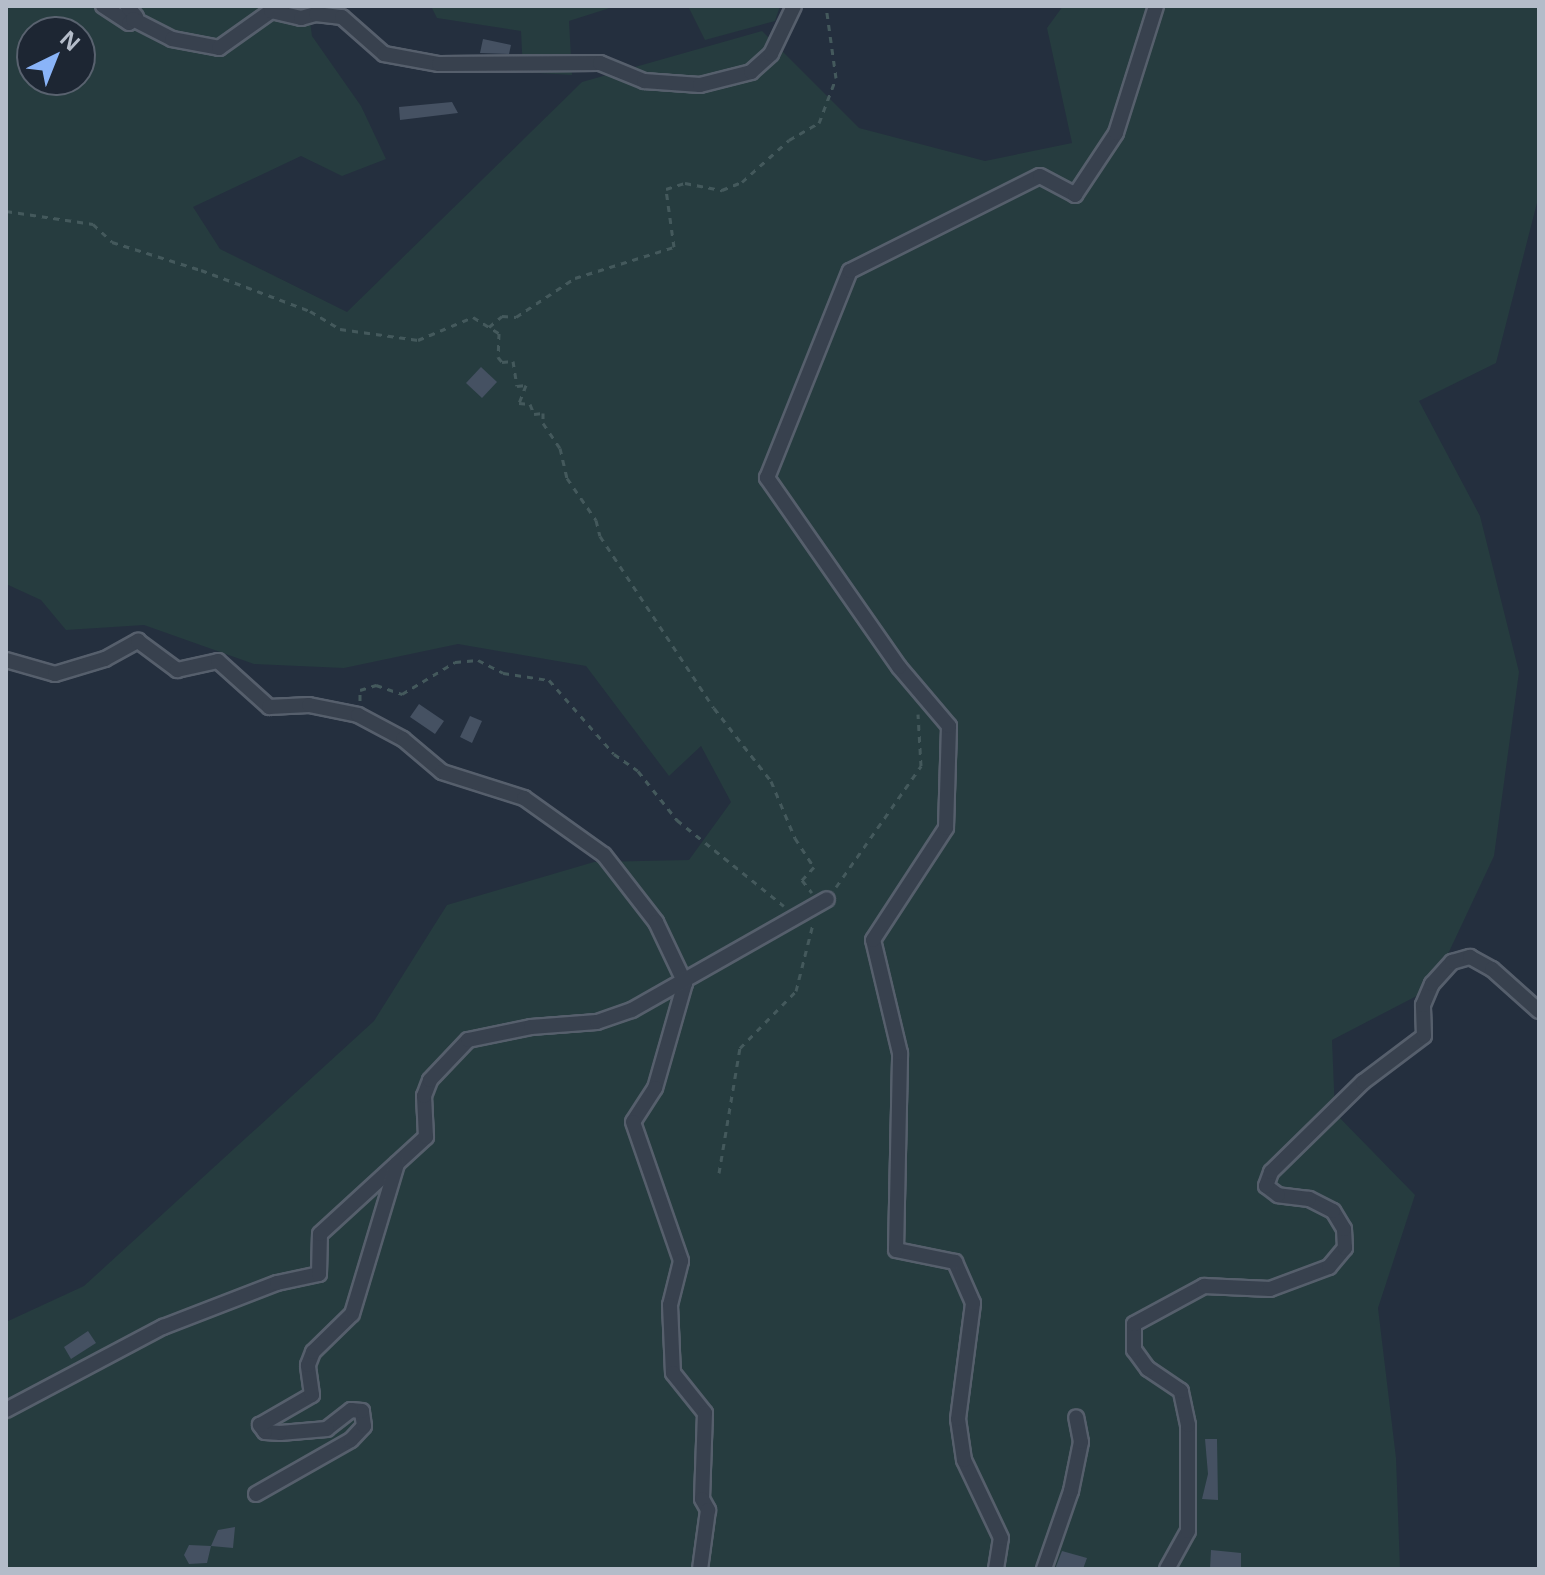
<!DOCTYPE html>
<html>
<head>
<meta charset="utf-8">
<style>
  body { margin:0 }
  #map { position:relative; width:1545px; height:1575px; overflow:hidden; background:#242f3e; font-family:"Open Sans",sans-serif }
  div>[style] { position:absolute }
  [style*='--x'] { left:calc(var(--x)*1px); top:calc(var(--y)*1px); width:calc(var(--w)*1px); rotate:calc(var(--a)*1deg) }
  .green>* { inset:0; background:#263c3f }
  .building>* { inset:0; background:#455162 }
  .path>* { height:3px; margin-top:-1.5px; transform-origin:0; background:repeating-linear-gradient(90deg,#44595c 0 6px,transparent 0 12px) }
  .roads { filter:drop-shadow(2px 0 #565f6c) drop-shadow(-2px 0 #565f6c) drop-shadow(0 2px #565f6c) drop-shadow(0 -2px #565f6c) }
  .street>* { height:14px; margin:-7px; padding:0 7px; transform-origin:7px; border-radius:7px; background:#38414e }
  span { translate:-50% -50%; white-space:nowrap; text-align:center; line-height:1.15; -webkit-text-stroke:7px #1d2633; paint-order:stroke }
  .frame { position:absolute; inset:0; border:8px solid #b4bcc9; pointer-events:none }
  .north { position:absolute; left:16px; top:16px; width:80px; height:80px; box-sizing:border-box; background:#1d2633; border:2px solid #59626f; border-radius:50%; rotate:43deg; font-size:22px; font-weight:700; line-height:32px; text-align:center; color:#b4bcc9 }
  .north::after { content:''; display:block; margin:auto; width:28px; height:36px; background:#8ab4f8; clip-path:polygon(50% 0,100% 100%,50% 72%,0 100%) }
</style>
</head>
<body>
<div id="map">
  <div class="green">
    <div style="clip-path:polygon(evenodd,6px 6px,308px 6px,312px 36px,361px 106px,386px 159px,342px 176px,301px 156px,193px 207px,220px 249px,347px 312px,582px 82px,762px 31px,859px 128px,985px 161px,1072px 143px,1047px 28px,1063px 6px,1539px 6px,1539px 195px,1496px 363px,1419px 401px,1480px 516px,1519px 672px,1494px 856px,1432px 988px,1332px 1040px,1335px 1113px,1415px 1195px,1378px 1308px,1396px 1458px,1400px 1569px,6px 1569px,6px 1322px,84px 1286px,374px 1021px,447px 905px,594px 862px,689px 860px,731px 802px,701px 746px,669px 776px,586px 666px,458px 644px,344px 668px,254px 664px,144px 625px,66px 630px,41px 600px,6px 584px,6px 6px,32px 32px,80px 32px,80px 80px,32px 80px,32px 32px)"></div>
    <div style="clip-path:polygon(431px 6px,616px 6px,569px 21px,572px 75px,523px 72px,521px 31px,437px 18px)"></div>
    <div style="clip-path:polygon(688px 6px,780px 6px,775px 21px,705px 40px)"></div>
  </div>
  <div class="building">
    <div style="clip-path:polygon(483px 39px,511px 45px,509px 54px,480px 53px)"></div>
    <div style="clip-path:polygon(452px 102px,458px 113px,400px 120px,399px 107px)"></div>
    <div style="clip-path:polygon(481px 367px,497px 382px,482px 398px,466px 383px)"></div>
    <div style="clip-path:polygon(419px 704px,444px 721px,435px 734px,410px 717px)"></div>
    <div style="clip-path:polygon(470px 716px,482px 721px,472px 743px,460px 737px)"></div>
    <div style="clip-path:polygon(88px 1331px,96px 1343px,71px 1359px,64px 1347px)"></div>
    <div style="clip-path:polygon(1205px 1439px,1217px 1439px,1218px 1500px,1202px 1499px,1208px 1474px)"></div>
    <div style="clip-path:polygon(235px 1527px,233px 1548px,211px 1546px,207px 1563px,189px 1564px,184px 1555px,189px 1545px,211px 1546px,218px 1530px)"></div>
    <div style="clip-path:polygon(1211px 1550px,1241px 1553px,1241px 1569px,1210px 1569px)"></div>
    <div style="clip-path:polygon(1062px 1551px,1087px 1558px,1083px 1569px,1055px 1569px)"></div>
  </div>
  <div class="path">
    <div style="--x:6;--y:211;--w:88;--a:8.5"></div>
    <div style="--x:93;--y:224;--w:26;--a:43"></div>
    <div style="--x:112;--y:242;--w:93;--a:17.5"></div>
    <div style="--x:201;--y:270;--w:116;--a:20.6"></div>
    <div style="--x:310;--y:311;--w:35;--a:31"></div>
    <div style="--x:340;--y:329;--w:79;--a:8"></div>
    <div style="--x:418;--y:340;--w:60;--a:-22.7"></div>
    <div style="--x:473;--y:317;--w:31;--a:32"></div>
    <div style="--x:499;--y:333;--w:24;--a:92"></div>
    <div style="--x:498;--y:357;--w:6;--a:51"></div>
    <div style="--x:502;--y:362;--w:11;--a:-5"></div>
    <div style="--x:513;--y:361;--w:25;--a:81"></div>
    <div style="--x:517;--y:386;--w:9;--a:-6"></div>
    <div style="--x:526;--y:385;--w:19;--a:111"></div>
    <div style="--x:519;--y:403;--w:11;--a:5"></div>
    <div style="--x:530;--y:404;--w:11;--a:68"></div>
    <div style="--x:534;--y:414;--w:9;--a:-6"></div>
    <div style="--x:543;--y:413;--w:10;--a:90"></div>
    <div style="--x:543;--y:423;--w:30;--a:56"></div>
    <div style="--x:560;--y:448;--w:31;--a:77"></div>
    <div style="--x:567;--y:478;--w:51;--a:55.4"></div>
    <div style="--x:596;--y:520;--w:16;--a:76"></div>
    <div style="--x:600;--y:536;--w:206;--a:56.5"></div>
    <div style="--x:714;--y:708;--w:93;--a:52"></div>
    <div style="--x:771;--y:781;--w:62;--a:67.2"></div>
    <div style="--x:795;--y:838;--w:35;--a:57"></div>
    <div style="--x:814;--y:867;--w:18;--a:133"></div>
    <div style="--x:802;--y:880;--w:16;--a:52"></div>
    <div style="--x:489;--y:327;--w:17;--a:-40"></div>
    <div style="--x:502;--y:316;--w:14;--a:4"></div>
    <div style="--x:516;--y:317;--w:71;--a:-33.5"></div>
    <div style="--x:575;--y:278;--w:104;--a:-17.4"></div>
    <div style="--x:674;--y:247;--w:59;--a:-97.9"></div>
    <div style="--x:666;--y:189;--w:20;--a:-18"></div>
    <div style="--x:685;--y:183;--w:38;--a:11"></div>
    <div style="--x:722;--y:190;--w:22;--a:-22"></div>
    <div style="--x:742;--y:182;--w:63;--a:-41.8"></div>
    <div style="--x:789;--y:140;--w:34;--a:-30"></div>
    <div style="--x:819;--y:123;--w:48;--a:-69.3"></div>
    <div style="--x:836;--y:78;--w:73;--a:-97.9"></div>
    <div style="--x:360;--y:701;--w:11;--a:-90"></div>
    <div style="--x:360;--y:690;--w:17;--a:-17"></div>
    <div style="--x:376;--y:685;--w:28;--a:19"></div>
    <div style="--x:402;--y:694;--w:62;--a:-31.1"></div>
    <div style="--x:455;--y:662;--w:23;--a:-5"></div>
    <div style="--x:478;--y:660;--w:28;--a:27"></div>
    <div style="--x:503;--y:673;--w:47;--a:8.7"></div>
    <div style="--x:549;--y:680;--w:98;--a:48.7"></div>
    <div style="--x:614;--y:754;--w:29;--a:35"></div>
    <div style="--x:638;--y:771;--w:63;--a:51.5"></div>
    <div style="--x:677;--y:820;--w:137;--a:38.8"></div>
    <div style="--x:836;--y:887;--w:148;--a:-54.9"></div>
    <div style="--x:921;--y:766;--w:52;--a:-93.3"></div>
    <div style="--x:719;--y:1173;--w:127;--a:-80.5"></div>
    <div style="--x:740;--y:1048;--w:80;--a:-45.5"></div>
    <div style="--x:796;--y:991;--w:69;--a:-75.8"></div>
  </div>
  <div class="roads">
    <div class="street">
      <div style="--x:103;--y:6;--w:31;--a:33"></div>
      <div style="--x:129;--y:23;--w:9;--a:-41"></div>
      <div style="--x:136;--y:17;--w:14;--a:-129"></div>
      <div style="--x:133;--y:19;--w:44;--a:27.1"></div>
      <div style="--x:172;--y:39;--w:48;--a:10.8"></div>
      <div style="--x:219;--y:48;--w:64;--a:-35.4"></div>
      <div style="--x:271;--y:11;--w:31;--a:13"></div>
      <div style="--x:301;--y:18;--w:16;--a:-15"></div>
      <div style="--x:316;--y:14;--w:26;--a:7"></div>
      <div style="--x:342;--y:17;--w:56;--a:41.4"></div>
      <div style="--x:384;--y:54;--w:56;--a:10.3"></div>
      <div style="--x:439;--y:64;--w:161;--a:-0.4"></div>
      <div style="--x:600;--y:63;--w:48;--a:22.2"></div>
      <div style="--x:644;--y:81;--w:56;--a:4.1"></div>
      <div style="--x:700;--y:85;--w:53;--a:-14.3"></div>
      <div style="--x:751;--y:72;--w:27;--a:-42"></div>
      <div style="--x:771;--y:54;--w:53;--a:-64.4"></div>
      <div style="--x:6;--y:660;--w:51;--a:15.9"></div>
      <div style="--x:55;--y:674;--w:52;--a:-16.7"></div>
      <div style="--x:105;--y:659;--w:38;--a:-29"></div>
      <div style="--x:138;--y:641;--w:49;--a:36.6"></div>
      <div style="--x:177;--y:670;--w:42;--a:-12.4"></div>
      <div style="--x:218;--y:661;--w:69;--a:42"></div>
      <div style="--x:269;--y:707;--w:40;--a:-2.9"></div>
      <div style="--x:309;--y:705;--w:50;--a:11.5"></div>
      <div style="--x:358;--y:715;--w:51;--a:28.1"></div>
      <div style="--x:403;--y:739;--w:51;--a:40.2"></div>
      <div style="--x:442;--y:772;--w:86;--a:17.6"></div>
      <div style="--x:524;--y:798;--w:98;--a:35.5"></div>
      <div style="--x:604;--y:855;--w:85;--a:52.2"></div>
      <div style="--x:656;--y:922;--w:68;--a:64.6"></div>
      <div style="--x:685;--y:983;--w:109;--a:105.9"></div>
      <div style="--x:655;--y:1088;--w:40;--a:122.9"></div>
      <div style="--x:633;--y:1122;--w:147;--a:70.9"></div>
      <div style="--x:681;--y:1261;--w:45;--a:104"></div>
      <div style="--x:670;--y:1305;--w:68;--a:87.5"></div>
      <div style="--x:673;--y:1373;--w:51;--a:51.3"></div>
      <div style="--x:705;--y:1413;--w:86;--a:92"></div>
      <div style="--x:702;--y:1499;--w:13;--a:61"></div>
      <div style="--x:708;--y:1510;--w:60;--a:97.7"></div>
      <div style="--x:6;--y:1410;--w:178;--a:-27.9"></div>
      <div style="--x:163;--y:1327;--w:122;--a:-21.1"></div>
      <div style="--x:277;--y:1283;--w:43;--a:-12.1"></div>
      <div style="--x:319;--y:1274;--w:40;--a:-88.6"></div>
      <div style="--x:320;--y:1234;--w:144;--a:-42.5"></div>
      <div style="--x:426;--y:1137;--w:41;--a:-92.8"></div>
      <div style="--x:424;--y:1096;--w:17;--a:-69"></div>
      <div style="--x:430;--y:1080;--w:55;--a:-46.5"></div>
      <div style="--x:468;--y:1040;--w:64;--a:-11.7"></div>
      <div style="--x:531;--y:1027;--w:66;--a:-4.3"></div>
      <div style="--x:597;--y:1022;--w:37;--a:-19"></div>
      <div style="--x:632;--y:1010;--w:224;--a:-29.6"></div>
      <div style="--x:256;--y:1494;--w:109;--a:-29.6"></div>
      <div style="--x:351;--y:1440;--w:19;--a:-47"></div>
      <div style="--x:364;--y:1426;--w:15;--a:-98"></div>
      <div style="--x:362;--y:1411;--w:11;--a:-175"></div>
      <div style="--x:351;--y:1410;--w:31;--a:142"></div>
      <div style="--x:327;--y:1429;--w:47;--a:175.1"></div>
      <div style="--x:280;--y:1433;--w:15;--a:-176"></div>
      <div style="--x:265;--y:1432;--w:9;--a:-126"></div>
      <div style="--x:260;--y:1425;--w:60;--a:-30"></div>
      <div style="--x:312;--y:1395;--w:30;--a:-98"></div>
      <div style="--x:308;--y:1365;--w:14;--a:-69"></div>
      <div style="--x:313;--y:1352;--w:54;--a:-44.3"></div>
      <div style="--x:352;--y:1314;--w:157;--a:-73.3"></div>
      <div style="--x:996;--y:1569;--w:31;--a:-81"></div>
      <div style="--x:1001;--y:1538;--w:86;--a:-115.4"></div>
      <div style="--x:964;--y:1460;--w:41;--a:-98.3"></div>
      <div style="--x:958;--y:1419;--w:117;--a:-82.6"></div>
      <div style="--x:973;--y:1303;--w:45;--a:-113.7"></div>
      <div style="--x:955;--y:1262;--w:60;--a:-168.5"></div>
      <div style="--x:896;--y:1250;--w:197;--a:-88.8"></div>
      <div style="--x:900;--y:1053;--w:116;--a:-103.4"></div>
      <div style="--x:873;--y:940;--w:134;--a:-56.9"></div>
      <div style="--x:946;--y:828;--w:102;--a:-88.3"></div>
      <div style="--x:949;--y:726;--w:77;--a:-130.3"></div>
      <div style="--x:899;--y:667;--w:231;--a:-124.9"></div>
      <div style="--x:767;--y:478;--w:223;--a:-68.2"></div>
      <div style="--x:850;--y:271;--w:212;--a:-26.6"></div>
      <div style="--x:1040;--y:176;--w:40;--a:28"></div>
      <div style="--x:1075;--y:195;--w:74;--a:-56.5"></div>
      <div style="--x:1116;--y:133;--w:133;--a:-72.5"></div>
      <div style="--x:1044;--y:1569;--w:83;--a:-70.9"></div>
      <div style="--x:1071;--y:1491;--w:50;--a:-78.5"></div>
      <div style="--x:1081;--y:1442;--w:25;--a:-101"></div>
      <div style="--x:1167;--y:1569;--w:43;--a:-61.1"></div>
      <div style="--x:1188;--y:1531;--w:106;--a:-90"></div>
      <div style="--x:1188;--y:1425;--w:35;--a:-102"></div>
      <div style="--x:1181;--y:1391;--w:40;--a:-146"></div>
      <div style="--x:1148;--y:1369;--w:24;--a:-126"></div>
      <div style="--x:1134;--y:1350;--w:26;--a:-90"></div>
      <div style="--x:1134;--y:1324;--w:80;--a:-28.5"></div>
      <div style="--x:1204;--y:1286;--w:66;--a:2.6"></div>
      <div style="--x:1270;--y:1289;--w:63;--a:-20.4"></div>
      <div style="--x:1329;--y:1267;--w:25;--a:-50"></div>
      <div style="--x:1345;--y:1248;--w:19;--a:-93"></div>
      <div style="--x:1344;--y:1229;--w:21;--a:-121"></div>
      <div style="--x:1333;--y:1211;--w:27;--a:-153"></div>
      <div style="--x:1309;--y:1199;--w:31;--a:-173"></div>
      <div style="--x:1278;--y:1195;--w:15;--a:-143"></div>
      <div style="--x:1266;--y:1186;--w:15;--a:-70"></div>
      <div style="--x:1271;--y:1172;--w:129;--a:-44.4"></div>
      <div style="--x:1363;--y:1082;--w:76;--a:-37"></div>
      <div style="--x:1424;--y:1036;--w:31;--a:-92"></div>
      <div style="--x:1423;--y:1005;--w:23;--a:-67"></div>
      <div style="--x:1432;--y:984;--w:30;--a:-48"></div>
      <div style="--x:1452;--y:962;--w:19;--a:-16"></div>
      <div style="--x:1470;--y:957;--w:25;--a:29"></div>
      <div style="--x:1492;--y:969;--w:63;--a:41.8"></div>
    </div>
  </div>
  <div class="frame"></div>
  <div class="north">N</div>
</div>
</body>
</html>
